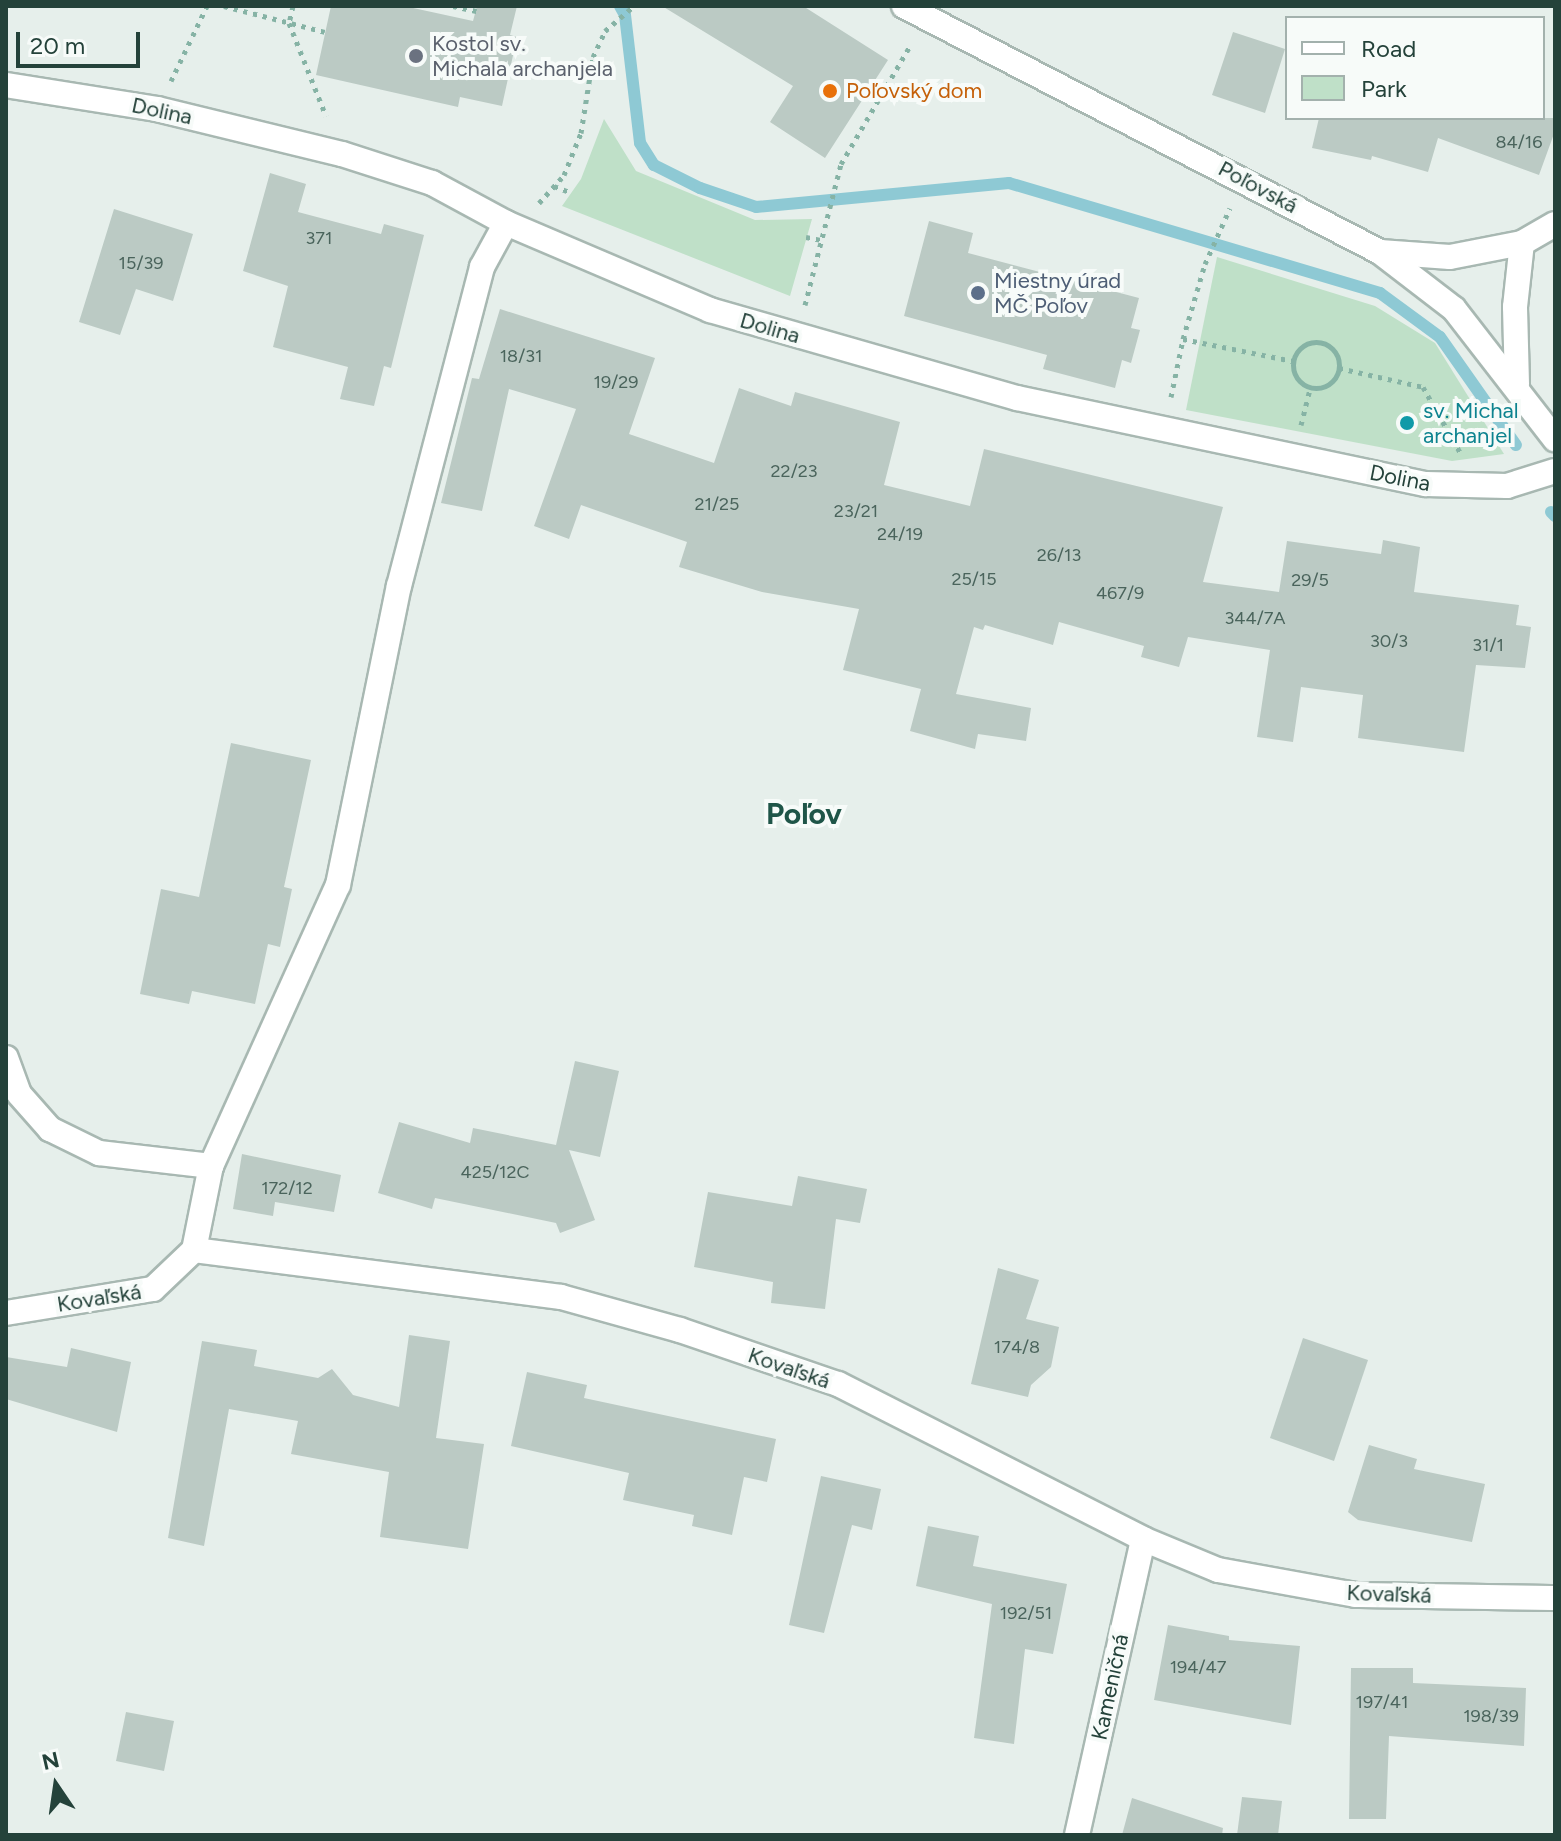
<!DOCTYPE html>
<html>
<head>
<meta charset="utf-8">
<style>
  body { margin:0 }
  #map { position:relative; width:1561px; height:1841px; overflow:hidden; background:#e6efeb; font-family:Figtree,sans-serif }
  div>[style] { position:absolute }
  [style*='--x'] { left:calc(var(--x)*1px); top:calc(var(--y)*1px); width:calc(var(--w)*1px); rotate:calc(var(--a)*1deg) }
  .green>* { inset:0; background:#bfe0c8 }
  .stream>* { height:12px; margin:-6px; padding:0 6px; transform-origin:6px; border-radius:6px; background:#8ec9d4 }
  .building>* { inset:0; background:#bbcac4 }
  .path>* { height:5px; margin-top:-2.5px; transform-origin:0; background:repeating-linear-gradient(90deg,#86b3a5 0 4px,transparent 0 10px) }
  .path>.ring { margin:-2.5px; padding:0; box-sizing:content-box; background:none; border:5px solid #86b3a5; border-radius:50% }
  .roads { filter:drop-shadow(2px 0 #a8b8b2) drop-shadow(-2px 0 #a8b8b2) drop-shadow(0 2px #a8b8b2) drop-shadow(0 -2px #a8b8b2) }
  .lane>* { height:24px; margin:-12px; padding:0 12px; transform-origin:12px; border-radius:12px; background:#fff }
  .street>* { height:24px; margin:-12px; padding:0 12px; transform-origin:12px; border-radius:12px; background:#fff }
  .secondary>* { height:24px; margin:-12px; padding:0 12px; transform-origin:12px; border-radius:12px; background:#fff }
  .dots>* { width:22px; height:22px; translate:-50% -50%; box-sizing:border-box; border:4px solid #f7fbf9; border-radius:50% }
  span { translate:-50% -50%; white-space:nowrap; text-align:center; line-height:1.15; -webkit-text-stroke:8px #f7fbf9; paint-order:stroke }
  .number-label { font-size:18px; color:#4a645c }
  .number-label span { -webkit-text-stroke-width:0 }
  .worship-label { font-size:22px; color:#5b616d }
  .left { translate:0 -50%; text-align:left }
  .food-label { font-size:22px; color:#c56008 }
  .street-label { font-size:22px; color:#24423a }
  .service-label { font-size:22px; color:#4e5e75 }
  .culture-label { font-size:22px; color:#0d838f }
  .district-label { font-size:30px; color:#1f5548; font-weight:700 }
  .frame { position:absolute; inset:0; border:8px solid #24423a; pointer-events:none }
  .legend { position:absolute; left:1285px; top:16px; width:260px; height:104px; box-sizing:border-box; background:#f7fbf9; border:2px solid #a3b1ad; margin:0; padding:10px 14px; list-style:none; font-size:24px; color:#24423a }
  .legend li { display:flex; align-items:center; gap:16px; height:40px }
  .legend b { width:40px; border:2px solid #a3b1ad }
  .north { position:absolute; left:16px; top:1745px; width:80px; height:80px; -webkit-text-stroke:6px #f7fbf9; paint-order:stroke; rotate:347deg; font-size:22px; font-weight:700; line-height:32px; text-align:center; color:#24423a }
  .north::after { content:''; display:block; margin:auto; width:28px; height:36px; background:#24423a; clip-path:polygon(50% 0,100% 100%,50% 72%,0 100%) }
  .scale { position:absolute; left:16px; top:32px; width:124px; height:36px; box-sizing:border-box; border:4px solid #24423a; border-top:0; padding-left:10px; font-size:24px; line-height:28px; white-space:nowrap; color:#24423a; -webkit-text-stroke:6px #f7fbf9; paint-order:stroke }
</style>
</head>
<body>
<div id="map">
  <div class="green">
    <div style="clip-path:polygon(604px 119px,636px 171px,755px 220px,812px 219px,790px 296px,562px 206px,581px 179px)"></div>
    <div style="clip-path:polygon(1217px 257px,1375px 306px,1435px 343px,1504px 454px,1452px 461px,1186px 410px)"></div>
  </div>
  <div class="stream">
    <div style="--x:620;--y:6;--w:10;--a:61"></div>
    <div style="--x:625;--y:15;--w:129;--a:83.3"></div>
    <div style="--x:640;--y:143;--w:26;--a:58"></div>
    <div style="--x:654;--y:165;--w:51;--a:26.6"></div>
    <div style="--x:700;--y:188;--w:59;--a:18.7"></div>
    <div style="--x:756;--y:207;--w:254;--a:-5.4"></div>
    <div style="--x:1009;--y:183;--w:387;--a:16.5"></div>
    <div style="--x:1380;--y:293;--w:74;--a:36.3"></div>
    <div style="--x:1440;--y:337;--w:132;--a:54.9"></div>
    <div style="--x:1551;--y:512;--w:6;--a:45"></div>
  </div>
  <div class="building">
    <div style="clip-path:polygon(331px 6px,404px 6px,473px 21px,477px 6px,517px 6px,510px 35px,517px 37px,502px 106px,460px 97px,458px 107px,316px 75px)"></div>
    <div style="clip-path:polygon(662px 6px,803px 6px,888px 60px,825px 158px,770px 122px,793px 86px)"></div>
    <div style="clip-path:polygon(1233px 32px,1285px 49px,1265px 113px,1212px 95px)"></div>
    <div style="clip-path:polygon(1319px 118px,1555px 118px,1555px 131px,1539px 175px,1438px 138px,1428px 172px,1372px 156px,1371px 160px,1312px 148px)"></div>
    <div style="clip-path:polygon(270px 173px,306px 184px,298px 212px,381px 234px,384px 224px,424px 235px,391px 368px,384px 366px,374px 406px,340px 399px,348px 367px,273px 347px,288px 286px,243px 271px)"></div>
    <div style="clip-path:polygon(114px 209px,193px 234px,173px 301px,136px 289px,120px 335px,79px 322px)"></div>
    <div style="clip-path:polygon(929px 221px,973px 233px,968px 253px,1139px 298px,1131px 328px,1140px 330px,1131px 363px,1122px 360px,1115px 388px,1043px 369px,1047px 355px,904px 316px)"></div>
    <div style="clip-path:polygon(500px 309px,655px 358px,629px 434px,714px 463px,739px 388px,791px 406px,795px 392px,900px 422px,884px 485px,970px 506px,984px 449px,1223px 507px,1203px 582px,1279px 592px,1287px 541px,1381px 554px,1383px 540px,1420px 547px,1414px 592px,1519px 605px,1516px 625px,1531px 627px,1525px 668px,1476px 665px,1464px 752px,1358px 738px,1363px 695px,1301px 687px,1293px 742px,1257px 737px,1270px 650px,1188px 637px,1179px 667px,1141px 657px,1144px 646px,1059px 622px,1053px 645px,985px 625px,983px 630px,974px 627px,956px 694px,1031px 708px,1026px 741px,978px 734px,975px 749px,910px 731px,921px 689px,843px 670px,859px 609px,762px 592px,679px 567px,687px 542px,581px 505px,569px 539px,534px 526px,576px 409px,509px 389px,482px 511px,441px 503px,472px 378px,479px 379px)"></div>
    <div style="clip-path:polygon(231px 743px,311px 760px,284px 887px,292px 889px,280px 947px,268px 944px,255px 1004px,192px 991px,189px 1004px,140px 994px,161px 889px,199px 897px)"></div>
    <div style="clip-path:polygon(575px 1061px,619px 1071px,600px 1157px,569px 1150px,595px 1220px,560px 1233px,556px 1223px,435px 1198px,432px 1209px,378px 1193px,399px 1122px,470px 1143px,473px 1128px,556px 1145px)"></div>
    <div style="clip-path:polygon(242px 1154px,341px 1175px,334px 1212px,275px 1202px,273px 1216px,233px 1209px)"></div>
    <div style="clip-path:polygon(798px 1176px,867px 1189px,860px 1223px,836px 1219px,825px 1309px,771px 1303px,773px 1282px,694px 1267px,708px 1192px,792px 1206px)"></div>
    <div style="clip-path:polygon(998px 1268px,1039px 1280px,1026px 1319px,1059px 1327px,1051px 1367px,1031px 1385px,1028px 1397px,971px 1384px)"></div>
    <div style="clip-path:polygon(409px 1335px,450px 1341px,436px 1438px,484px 1444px,468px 1549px,380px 1537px,389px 1472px,291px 1454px,298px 1421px,229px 1409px,204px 1546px,168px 1538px,202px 1341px,257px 1350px,254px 1366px,318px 1378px,332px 1369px,353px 1395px,399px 1407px)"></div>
    <div style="clip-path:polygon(1303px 1338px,1368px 1360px,1334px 1461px,1270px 1438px)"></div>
    <div style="clip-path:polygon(71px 1348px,131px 1362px,117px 1432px,6px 1399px,6px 1357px,67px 1367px)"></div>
    <div style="clip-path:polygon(527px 1372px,587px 1385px,584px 1398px,776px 1439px,767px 1482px,744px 1477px,732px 1535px,692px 1526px,694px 1515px,623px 1500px,629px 1473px,511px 1446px)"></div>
    <div style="clip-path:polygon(1369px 1445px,1417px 1459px,1414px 1469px,1485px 1484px,1472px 1542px,1358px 1520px,1348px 1512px)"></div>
    <div style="clip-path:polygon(821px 1476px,881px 1489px,872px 1530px,852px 1525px,824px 1633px,789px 1625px)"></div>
    <div style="clip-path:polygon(928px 1526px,979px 1536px,973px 1566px,1067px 1584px,1053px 1654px,1025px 1649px,1014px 1744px,974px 1738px,992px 1604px,916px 1586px)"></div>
    <div style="clip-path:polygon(1168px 1625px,1229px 1636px,1229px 1640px,1300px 1646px,1291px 1725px,1154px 1700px)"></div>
    <div style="clip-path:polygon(1351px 1668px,1413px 1668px,1413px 1683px,1526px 1688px,1524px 1746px,1389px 1736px,1386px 1819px,1349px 1819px)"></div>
    <div style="clip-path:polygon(126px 1712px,174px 1721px,164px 1771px,116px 1761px)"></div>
    <div style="clip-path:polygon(1242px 1797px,1282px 1801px,1278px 1835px,1237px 1835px)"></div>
    <div style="clip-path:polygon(1132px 1798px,1223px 1828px,1222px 1835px,1122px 1835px)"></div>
  </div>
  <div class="path">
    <div style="--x:224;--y:6;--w:104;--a:14.4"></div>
    <div style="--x:293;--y:6;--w:17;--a:103"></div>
    <div style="--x:289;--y:23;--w:100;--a:68.3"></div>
    <div style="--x:453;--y:6;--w:24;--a:12"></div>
    <div style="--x:171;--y:81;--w:83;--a:-64.4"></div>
    <div style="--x:554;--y:186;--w:19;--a:21"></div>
    <div style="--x:539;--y:203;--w:38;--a:-48"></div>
    <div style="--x:564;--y:175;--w:45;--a:-68"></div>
    <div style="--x:581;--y:133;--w:77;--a:-81"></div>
    <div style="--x:593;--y:57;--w:29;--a:-65"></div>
    <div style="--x:605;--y:31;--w:38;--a:-41"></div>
    <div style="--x:806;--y:237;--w:15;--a:11"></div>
    <div style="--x:805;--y:305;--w:146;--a:-75.7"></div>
    <div style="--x:841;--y:164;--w:137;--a:-59.7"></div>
    <div style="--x:1183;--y:339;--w:78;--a:-73.7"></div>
    <div style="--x:1205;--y:264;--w:61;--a:-65.9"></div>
    <div class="ring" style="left:1293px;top:342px;width:41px;height:41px"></div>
    <div style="--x:1339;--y:368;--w:86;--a:12.7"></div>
    <div style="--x:1423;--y:387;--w:77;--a:60.4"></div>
    <div style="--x:1171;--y:397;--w:59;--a:-78.3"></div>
    <div style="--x:1183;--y:339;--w:112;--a:11.3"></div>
    <div style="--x:1301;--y:425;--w:38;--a:-76"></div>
  </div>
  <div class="roads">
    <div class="lane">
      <div style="--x:6;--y:1058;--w:38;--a:70"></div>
      <div style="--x:19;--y:1094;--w:47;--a:48.5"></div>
      <div style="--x:50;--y:1129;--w:55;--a:26.1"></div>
      <div style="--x:99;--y:1153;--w:113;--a:6.6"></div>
    </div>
    <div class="street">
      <div style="--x:6;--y:85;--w:153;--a:9"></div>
      <div style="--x:157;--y:109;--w:190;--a:13.7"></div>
      <div style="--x:342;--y:154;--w:95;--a:17.9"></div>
      <div style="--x:432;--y:183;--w:84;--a:28.4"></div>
      <div style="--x:506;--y:223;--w:222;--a:23.1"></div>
      <div style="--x:710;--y:310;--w:319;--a:16"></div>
      <div style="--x:1017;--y:398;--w:418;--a:11.9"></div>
      <div style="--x:1426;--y:484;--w:81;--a:1.4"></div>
      <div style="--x:1507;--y:486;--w:50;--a:-17.4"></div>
      <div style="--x:1380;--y:252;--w:70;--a:4.1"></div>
      <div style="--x:1450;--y:257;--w:73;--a:-11"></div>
      <div style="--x:1522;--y:243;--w:38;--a:-30"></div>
      <div style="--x:1517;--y:384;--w:77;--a:-91.5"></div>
      <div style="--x:1515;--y:307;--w:64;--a:-83.8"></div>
      <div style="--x:194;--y:1250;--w:86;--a:-78.6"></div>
      <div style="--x:211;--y:1166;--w:308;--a:-65.7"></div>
      <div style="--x:338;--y:885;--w:305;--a:-78.5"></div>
      <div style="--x:399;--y:586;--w:330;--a:-75.4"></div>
      <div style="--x:482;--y:267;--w:50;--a:-61.4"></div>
      <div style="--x:6;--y:1313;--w:149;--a:-9.3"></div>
      <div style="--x:153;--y:1289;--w:57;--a:-43.6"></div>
      <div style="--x:194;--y:1250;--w:370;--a:7.3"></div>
      <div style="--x:561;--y:1297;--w:123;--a:15.5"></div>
      <div style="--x:680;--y:1330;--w:167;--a:18.9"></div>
      <div style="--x:838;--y:1384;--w:342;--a:26.9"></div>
      <div style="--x:1143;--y:1539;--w:81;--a:22.5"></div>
      <div style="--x:1218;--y:1570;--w:140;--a:10.3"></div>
      <div style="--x:1356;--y:1595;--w:199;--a:0.9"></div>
      <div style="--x:1077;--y:1835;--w:303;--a:-77.4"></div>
    </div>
    <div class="secondary">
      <div style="--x:904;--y:6;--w:536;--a:27.33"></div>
      <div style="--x:1380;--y:252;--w:93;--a:37.6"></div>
      <div style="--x:1454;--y:309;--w:165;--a:52.2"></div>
    </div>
  </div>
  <div class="dots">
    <div style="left:416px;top:56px;background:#6b7280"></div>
    <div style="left:830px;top:91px;background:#e8710a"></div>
    <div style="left:978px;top:293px;background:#5c6f8a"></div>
    <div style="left:1407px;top:423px;background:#0f9aa8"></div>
  </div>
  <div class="number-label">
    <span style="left:1519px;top:142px">84/16</span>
    <span style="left:319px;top:238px">371</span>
    <span style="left:141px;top:263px">15/39</span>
    <span style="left:521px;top:356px">18/31</span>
    <span style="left:616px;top:382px">19/29</span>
    <span style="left:794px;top:471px">22/23</span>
    <span style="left:717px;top:504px">21/25</span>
    <span style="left:856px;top:511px">23/21</span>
    <span style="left:900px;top:534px">24/19</span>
    <span style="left:1059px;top:555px">26/13</span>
    <span style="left:974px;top:579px">25/15</span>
    <span style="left:1310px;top:580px">29/5</span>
    <span style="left:1120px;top:593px">467/9</span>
    <span style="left:1255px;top:618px">344/7A</span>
    <span style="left:1389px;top:641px">30/3</span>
    <span style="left:1488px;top:645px">31/1</span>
    <span style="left:495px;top:1172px">425/12C</span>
    <span style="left:287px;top:1188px">172/12</span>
    <span style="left:1017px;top:1347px">174/8</span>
    <span style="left:1026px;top:1613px">192/51</span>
    <span style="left:1198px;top:1667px">194/47</span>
    <span style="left:1382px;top:1702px">197/41</span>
    <span style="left:1491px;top:1716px">198/39</span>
  </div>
  <div class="worship-label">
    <span class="left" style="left:432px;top:56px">Kostol sv.<br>Michala archanjela</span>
  </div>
  <div class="food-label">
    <span class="left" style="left:846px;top:91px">Poľovský dom</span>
  </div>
  <div class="street-label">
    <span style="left:162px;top:111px;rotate:12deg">Dolina</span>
    <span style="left:1258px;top:187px;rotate:28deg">Poľovská</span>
    <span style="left:770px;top:328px;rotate:16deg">Dolina</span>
    <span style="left:1400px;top:478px;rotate:11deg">Dolina</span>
    <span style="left:99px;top:1298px;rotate:-9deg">Kovaľská</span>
    <span style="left:789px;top:1368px;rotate:19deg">Kovaľská</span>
    <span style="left:1389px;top:1594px;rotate:2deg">Kovaľská</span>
    <span style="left:1110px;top:1687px;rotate:-78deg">Kameničná</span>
  </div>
  <div class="service-label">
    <span class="left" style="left:994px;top:293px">Miestny úrad<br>MČ Poľov</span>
  </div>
  <div class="culture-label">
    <span class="left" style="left:1423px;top:423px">sv. Michal<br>archanjel</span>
  </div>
  <div class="district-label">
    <span style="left:804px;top:814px">Poľov</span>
  </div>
  <div class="frame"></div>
  <ul class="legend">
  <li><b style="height:10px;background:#fff"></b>Road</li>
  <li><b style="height:22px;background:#bfe0c8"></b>Park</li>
  </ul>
  <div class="north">N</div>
  <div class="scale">20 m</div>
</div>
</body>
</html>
